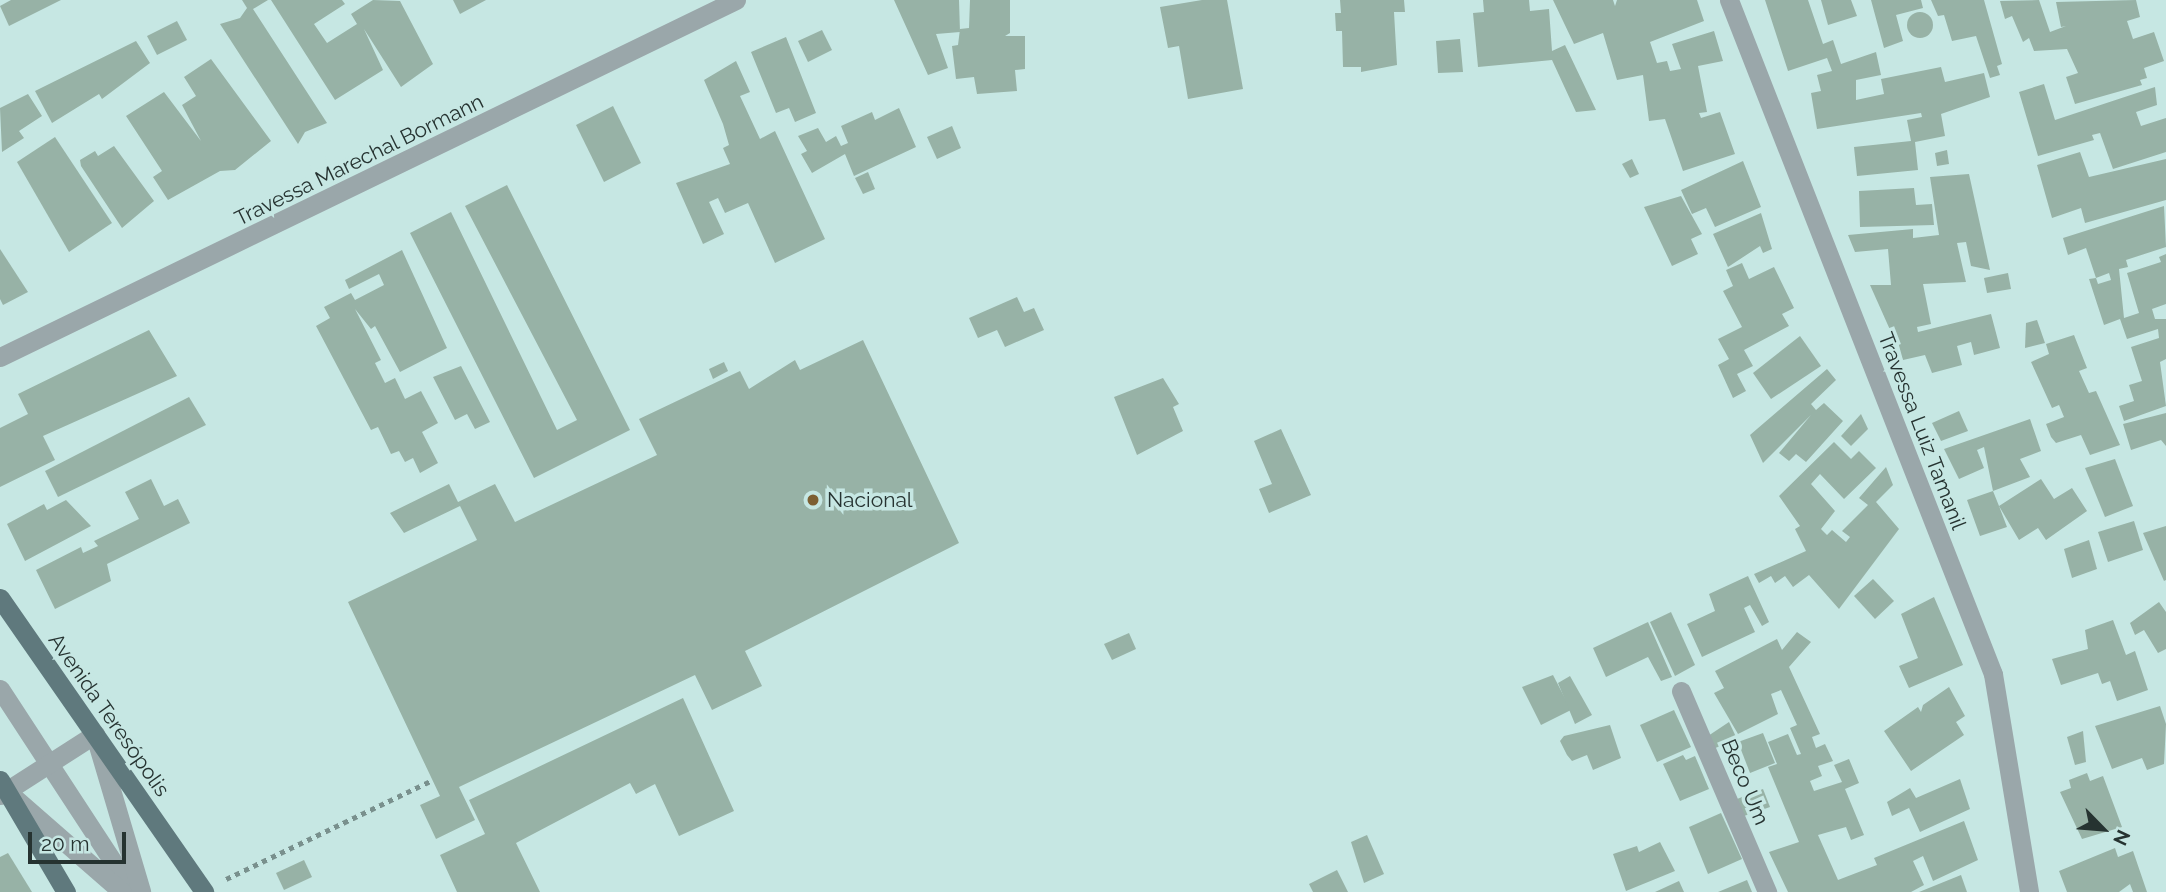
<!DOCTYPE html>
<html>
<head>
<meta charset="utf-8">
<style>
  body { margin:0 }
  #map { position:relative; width:2166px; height:892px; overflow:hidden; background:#c6e7e3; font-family:Raleway,sans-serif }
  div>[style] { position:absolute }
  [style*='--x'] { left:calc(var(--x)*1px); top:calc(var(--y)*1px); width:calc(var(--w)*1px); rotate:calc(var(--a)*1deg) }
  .building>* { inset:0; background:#97b2a6 }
  .round { border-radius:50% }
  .path>* { height:4.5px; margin-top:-2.25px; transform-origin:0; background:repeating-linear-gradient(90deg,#79908d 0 5px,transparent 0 10px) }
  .service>* { height:19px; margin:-9.5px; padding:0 9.5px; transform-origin:9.5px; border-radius:9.5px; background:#9aa7aa }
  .minor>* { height:19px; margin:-9.5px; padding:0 9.5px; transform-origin:9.5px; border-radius:9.5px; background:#9aa7aa }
  .tertiary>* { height:19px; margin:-9.5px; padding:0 9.5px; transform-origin:9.5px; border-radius:9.5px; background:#9aa7aa }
  .primary>* { height:19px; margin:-9.5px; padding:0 9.5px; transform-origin:9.5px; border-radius:9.5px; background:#5f797d }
  .dots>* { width:19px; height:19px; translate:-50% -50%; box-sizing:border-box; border:4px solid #c6e7e3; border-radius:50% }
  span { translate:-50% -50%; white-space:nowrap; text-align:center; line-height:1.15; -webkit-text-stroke:7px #c6e7e3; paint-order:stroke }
  .street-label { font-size:21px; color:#263331 }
  .poi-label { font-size:21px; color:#263331 }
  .left { translate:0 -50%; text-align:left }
  .north { position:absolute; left:2068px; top:794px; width:70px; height:70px; -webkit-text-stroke:5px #c6e7e3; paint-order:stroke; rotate:115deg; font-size:19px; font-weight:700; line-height:28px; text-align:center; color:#263331 }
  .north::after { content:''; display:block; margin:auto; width:24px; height:32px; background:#263331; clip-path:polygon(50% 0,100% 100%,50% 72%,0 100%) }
  .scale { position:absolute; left:28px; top:832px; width:98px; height:32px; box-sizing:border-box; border:4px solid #263331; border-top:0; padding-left:9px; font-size:21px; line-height:24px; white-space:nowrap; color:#263331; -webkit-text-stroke:5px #c6e7e3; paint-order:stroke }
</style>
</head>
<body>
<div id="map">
  <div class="building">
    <div style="clip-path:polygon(11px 0,61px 0,9px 26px,0 6px)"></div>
    <div style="clip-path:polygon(242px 0,268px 0,253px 9px,327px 123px,305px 132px,298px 144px,220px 24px,240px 18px,247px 8px)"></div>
    <div style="clip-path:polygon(271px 0,342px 0,345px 4px,314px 24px,327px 43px,357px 24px,351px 14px,373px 0,400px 1px,433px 64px,401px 87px,364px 29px,383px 70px,335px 100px)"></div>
    <div style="clip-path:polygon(453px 0,486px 0,460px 14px)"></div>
    <div style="clip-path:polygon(894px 0,959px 0,960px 32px,936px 34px,948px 68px,928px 75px)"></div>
    <div style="clip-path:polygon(970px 0,1010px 0,1010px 33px,1005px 36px,1025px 36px,1025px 69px,1015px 70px,1017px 91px,977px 94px,974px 77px,956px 79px,952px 46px,958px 45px,960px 29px,969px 28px)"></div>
    <div style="clip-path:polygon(1202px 0,1227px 0,1243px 89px,1188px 99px,1179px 46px,1168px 48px,1160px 7px)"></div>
    <div style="clip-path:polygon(1340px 0,1404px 0,1405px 12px,1394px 12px,1397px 65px,1361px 72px,1361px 67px,1343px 67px,1342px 31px,1336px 31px,1335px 13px,1341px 13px)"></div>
    <div style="clip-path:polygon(1483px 0,1529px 0,1530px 11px,1549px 9px,1552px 51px,1565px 45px,1596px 110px,1576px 112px,1552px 60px,1478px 67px,1473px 13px,1484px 12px)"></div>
    <div style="clip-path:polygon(1553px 0,1613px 0,1615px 6px,1617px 0,1697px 0,1704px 21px,1650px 42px,1657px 63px,1667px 61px,1670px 71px,1681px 69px,1672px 44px,1714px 31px,1723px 61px,1698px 66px,1707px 112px,1699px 113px,1701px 118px,1720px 112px,1735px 154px,1683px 171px,1665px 119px,1649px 121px,1643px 75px,1617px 80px,1603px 33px,1574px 44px)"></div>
    <div style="clip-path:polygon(1765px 0,1808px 0,1823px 44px,1833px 40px,1841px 64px,1876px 52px,1881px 75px,1856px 80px,1856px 100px,1884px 94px,1881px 79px,1941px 67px,1945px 82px,1984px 73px,1990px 97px,1941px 114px,1945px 136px,1915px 142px,1918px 170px,1857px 176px,1854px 147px,1911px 141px,1907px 120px,1922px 117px,1921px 113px,1817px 129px,1811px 93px,1821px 91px,1817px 75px,1832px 71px,1827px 58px,1788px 71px)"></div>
    <div style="clip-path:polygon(1821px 0,1851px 0,1857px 16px,1828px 25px)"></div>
    <div style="clip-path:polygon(1871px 0,1921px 0,1923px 8px,1896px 15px,1903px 41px,1884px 48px)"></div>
    <div style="clip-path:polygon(1931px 0,1984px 0,2002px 64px,1997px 66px,2000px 75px,1990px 78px,1976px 36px,1952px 41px,1944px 15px,1938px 16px)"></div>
    <div style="clip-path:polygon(2039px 0,2050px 32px,2066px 26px,2061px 27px,2056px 2px,2136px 0,2140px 17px,2127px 21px,2133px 39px,2154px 32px,2164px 61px,2144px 68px,2147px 78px,2140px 80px,2142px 85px,2075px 104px,2066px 77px,2078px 73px,2067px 49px,2034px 51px,2029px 38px,2023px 42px,2012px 16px,2005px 19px,2000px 1px)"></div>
    <div class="round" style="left:1907px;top:12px;width:26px;height:26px"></div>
    <div style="clip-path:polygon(177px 21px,187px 40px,157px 55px,147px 36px)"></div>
    <div style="clip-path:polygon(822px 30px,832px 50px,808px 62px,798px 41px)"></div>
    <div style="clip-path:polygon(786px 37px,816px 113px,795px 122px,789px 108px,776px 113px,751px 52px)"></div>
    <div style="clip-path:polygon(1460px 39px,1463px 72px,1438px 73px,1436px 41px)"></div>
    <div style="clip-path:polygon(136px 41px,150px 63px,102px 99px,99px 94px,52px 123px,35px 91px)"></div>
    <div style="clip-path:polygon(211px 59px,271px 141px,235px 170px,220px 171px,168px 200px,153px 177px,162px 171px,126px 116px,164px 92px,201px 141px,182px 105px,196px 96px,184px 77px)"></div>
    <div style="clip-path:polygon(736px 61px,750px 92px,740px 96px,760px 139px,775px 131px,825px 239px,775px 263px,748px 203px,725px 213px,718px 198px,709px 202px,724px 234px,703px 244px,676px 183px,730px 164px,723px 148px,729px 145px,723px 124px,704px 80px)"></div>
    <div style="clip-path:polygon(2044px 84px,2055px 120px,2155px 87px,2157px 105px,2136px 112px,2141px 126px,2166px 118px,2166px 152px,2113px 169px,2100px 133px,2092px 135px,2094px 140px,2038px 156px,2019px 92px)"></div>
    <div style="clip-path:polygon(28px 94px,42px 116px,19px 131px,24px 138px,2px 152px,0 108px)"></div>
    <div style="clip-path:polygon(613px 106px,641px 163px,604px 182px,576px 125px)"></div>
    <div style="clip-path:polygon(899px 108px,916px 147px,854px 176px,845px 154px,812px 173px,801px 154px,807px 151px,798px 136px,818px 128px,826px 142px,836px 136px,841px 146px,848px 143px,841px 126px,872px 112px,875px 120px)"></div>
    <div style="clip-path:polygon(952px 126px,961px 148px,937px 159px,927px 137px)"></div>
    <div style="clip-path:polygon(55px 137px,112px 223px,69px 252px,17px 162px)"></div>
    <div style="clip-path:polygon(114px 146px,154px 201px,122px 228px,81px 166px,80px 160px,95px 151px,98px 156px)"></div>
    <div style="clip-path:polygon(1947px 150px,1949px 164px,1937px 166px,1935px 153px)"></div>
    <div style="clip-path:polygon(2080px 152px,2089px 177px,2166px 159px,2166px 200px,2085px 223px,2081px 208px,2052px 218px,2037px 165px)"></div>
    <div style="clip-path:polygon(1632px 159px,1639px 174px,1630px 178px,1622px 164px)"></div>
    <div style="clip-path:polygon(1743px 161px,1761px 207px,1715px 227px,1706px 208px,1692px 214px,1681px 190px)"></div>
    <div style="clip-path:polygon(868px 172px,875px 189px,863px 194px,855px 178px)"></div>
    <div style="clip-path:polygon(1969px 174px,1990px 270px,1971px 266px,1966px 242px,1957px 243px,1966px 282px,1923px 284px,1931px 324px,1917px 327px,1918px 332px,1991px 314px,2000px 348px,1974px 355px,1971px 342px,1957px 346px,1962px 365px,1932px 373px,1925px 355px,1903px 360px,1895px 331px,1891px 332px,1870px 285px,1891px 285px,1888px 249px,1855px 252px,1848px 235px,1913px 229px,1913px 238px,1939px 235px,1930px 177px)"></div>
    <div style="clip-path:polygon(507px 185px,630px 430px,534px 478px,410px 233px,451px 212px,557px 430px,577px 420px,465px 206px)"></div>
    <div style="clip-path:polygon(1914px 188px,1916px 205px,1932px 204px,1934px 225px,1860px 227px,1859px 191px)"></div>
    <div style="clip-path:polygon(1681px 196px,1702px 234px,1691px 239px,1698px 254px,1672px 266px,1644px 207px)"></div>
    <div style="clip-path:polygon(2164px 206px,2166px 247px,2126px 260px,2128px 267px,2119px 269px,2124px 318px,2139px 313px,2127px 273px,2161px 262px,2159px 257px,2166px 254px,2166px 304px,2152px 309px,2155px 319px,2166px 319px,2166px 359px,2160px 362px,2166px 406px,2124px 421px,2119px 406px,2134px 401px,2129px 385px,2142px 381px,2131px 347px,2159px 338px,2158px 329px,2127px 339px,2120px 319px,2104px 325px,2089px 279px,2096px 278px,2098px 284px,2111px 280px,2109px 273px,2096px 278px,2086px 248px,2068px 255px,2063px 238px)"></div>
    <div style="clip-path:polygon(1761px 213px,1772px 249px,1763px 253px,1760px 246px,1728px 267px,1713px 234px)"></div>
    <div style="clip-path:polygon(0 249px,28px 292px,3px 305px,0 299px)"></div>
    <div style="clip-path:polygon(402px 250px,447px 348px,400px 372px,375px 326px,371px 329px,355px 309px,381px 360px,375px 363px,385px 383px,395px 378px,405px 399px,421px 391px,438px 423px,422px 432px,438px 463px,420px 473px,413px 458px,405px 462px,399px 451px,391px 454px,378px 427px,371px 430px,316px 326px,330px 318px,324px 307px,351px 293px,355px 300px,384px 285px,379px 274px,349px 289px,345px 280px)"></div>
    <div style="clip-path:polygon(1742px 263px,1749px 279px,1774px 267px,1794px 308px,1782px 314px,1789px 326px,1744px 350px,1753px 366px,1737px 374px,1746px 391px,1733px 398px,1718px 365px,1729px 359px,1718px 339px,1742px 327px,1723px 291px,1733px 286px,1726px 270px)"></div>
    <div style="clip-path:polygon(2008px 273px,2011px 289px,1987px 293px,1984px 278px)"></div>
    <div style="clip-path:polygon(1017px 297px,1024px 312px,1034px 308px,1044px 330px,1005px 347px,997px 330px,978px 338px,969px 318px)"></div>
    <div style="clip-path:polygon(2037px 320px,2045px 343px,2025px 348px,2026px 323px)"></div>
    <div style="clip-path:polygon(149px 330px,177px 376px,43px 436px,55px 460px,0 487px,0 428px,28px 414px,18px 394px)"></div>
    <div style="clip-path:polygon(2074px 335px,2087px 368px,2079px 371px,2089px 393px,2096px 391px,2120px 445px,2090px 455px,2081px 435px,2056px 443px,2051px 437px,2046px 424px,2064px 417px,2059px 405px,2052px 408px,2031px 362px,2049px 354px,2046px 344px)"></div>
    <div style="clip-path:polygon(1800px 336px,1821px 366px,1771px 399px,1753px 373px)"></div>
    <div style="clip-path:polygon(863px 340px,959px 543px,745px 651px,762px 686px,712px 710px,695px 675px,459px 787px,475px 820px,436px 839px,420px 805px,440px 796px,348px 602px,477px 540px,460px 506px,404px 533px,390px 513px,449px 484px,458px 502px,495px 484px,515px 522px,657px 455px,639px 419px,740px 371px,749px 389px,795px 360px,800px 370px)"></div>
    <div style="clip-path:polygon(724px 362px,728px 371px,713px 379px,709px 369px)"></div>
    <div style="clip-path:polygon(461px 366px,490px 422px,475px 429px,467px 414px,455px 420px,433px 377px)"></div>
    <div style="clip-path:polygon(1827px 369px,1836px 380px,1811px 404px,1816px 410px,1824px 403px,1843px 421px,1806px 462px,1796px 454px,1789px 461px,1779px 453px,1811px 415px,1763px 463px,1750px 435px)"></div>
    <div style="clip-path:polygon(1163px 378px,1179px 404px,1173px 407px,1183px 431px,1137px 455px,1114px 397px)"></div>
    <div style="clip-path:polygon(189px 397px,206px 425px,58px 497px,45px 471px)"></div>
    <div style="clip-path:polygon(1959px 411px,1968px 431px,1941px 441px,1932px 423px)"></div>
    <div style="clip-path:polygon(2166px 413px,2166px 446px,2161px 440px,2131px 450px,2123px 424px)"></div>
    <div style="clip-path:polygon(1861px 414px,1868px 429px,1851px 446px,1841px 436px)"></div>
    <div style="clip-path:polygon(2030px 419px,2041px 451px,2020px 459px,2030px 477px,1993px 491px,1984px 447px,1977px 450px,1984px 468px,1959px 479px,1944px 449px)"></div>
    <div style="clip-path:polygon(1281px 429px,1311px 495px,1269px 513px,1259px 489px,1272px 484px,1254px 441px)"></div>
    <div style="clip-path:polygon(1834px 442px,1851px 459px,1859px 451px,1876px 468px,1844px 499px,1820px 474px,1811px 484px,1835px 511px,1821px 529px,1827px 535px,1832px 530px,1846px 542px,1850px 537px,1842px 531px,1868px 505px,1859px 498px,1886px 467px,1893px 485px,1876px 502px,1899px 529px,1839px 609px,1809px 575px,1793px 587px,1785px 576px,1775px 583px,1771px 576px,1759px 583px,1754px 574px,1806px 551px,1795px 529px,1800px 526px,1779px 496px)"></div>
    <div style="clip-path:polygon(2115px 459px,2133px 506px,2105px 517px,2085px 468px)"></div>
    <div style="clip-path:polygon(151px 479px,164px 506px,178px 499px,190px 523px,107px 564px,111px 581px,55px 609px,36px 570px,81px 547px,83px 553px,98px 546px,94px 541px,139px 519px,125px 492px)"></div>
    <div style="clip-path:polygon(2041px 479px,2054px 499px,2072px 488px,2087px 511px,2046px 540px,2038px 528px,2019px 540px,1999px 506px,2007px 527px,1980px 536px,1967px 500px,1993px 491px,1999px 506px)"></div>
    <div style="clip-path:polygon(66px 500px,91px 526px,25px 561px,7px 524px,44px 504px,47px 510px)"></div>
    <div style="clip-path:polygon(2134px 521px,2143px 550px,2108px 562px,2098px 532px)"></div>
    <div style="clip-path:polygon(2166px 526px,2166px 580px,2164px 581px,2143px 533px)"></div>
    <div style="clip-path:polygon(2089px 540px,2097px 569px,2072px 578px,2064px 549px)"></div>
    <div style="clip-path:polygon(1748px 576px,1769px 622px,1762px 626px,1750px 605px,1744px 608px,1755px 632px,1702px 657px,1687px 624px,1715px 611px,1709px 594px)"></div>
    <div style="clip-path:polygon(1873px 579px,1894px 601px,1875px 619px,1854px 596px)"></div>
    <div style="clip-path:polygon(1934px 597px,1963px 665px,1909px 688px,1899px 666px,1918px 658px,1901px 614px)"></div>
    <div style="clip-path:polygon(2159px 602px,2166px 612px,2166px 649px,2158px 653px,2144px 630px,2135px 635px,2130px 623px)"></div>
    <div style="clip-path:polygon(1671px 612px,1695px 665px,1675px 676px,1650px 622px)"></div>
    <div style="clip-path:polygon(2113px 620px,2126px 655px,2135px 651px,2148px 690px,2117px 701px,2110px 681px,2102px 684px,2098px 673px,2061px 685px,2052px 659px,2088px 649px,2085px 630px)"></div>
    <div style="clip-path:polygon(1648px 622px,1672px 677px,1661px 681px,1648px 657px,1606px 677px,1593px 648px)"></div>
    <div style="clip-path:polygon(1797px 632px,1811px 642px,1789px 667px,1820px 734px,1812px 737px,1816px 748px,1825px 744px,1833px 761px,1818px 766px,1822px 776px,1810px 781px,1814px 791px,1842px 782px,1834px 765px,1849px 759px,1859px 783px,1845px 789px,1864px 835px,1851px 840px,1846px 827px,1818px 835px,1838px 880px,1877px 865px,1874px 858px,1964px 821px,1978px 860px,1933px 881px,1923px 856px,1913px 861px,1924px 885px,1911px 892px,1788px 892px,1769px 852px,1799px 842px,1768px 767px,1777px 764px,1768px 742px,1788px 734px,1797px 755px,1801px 754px,1790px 728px,1797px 725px,1781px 690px,1771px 694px,1778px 714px,1738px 734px,1714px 693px,1724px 688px,1715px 671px,1777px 639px,1782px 650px)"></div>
    <div style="clip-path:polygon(1129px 633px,1136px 649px,1112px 660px,1104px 644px)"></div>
    <div style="clip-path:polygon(1553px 675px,1571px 710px,1541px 725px,1522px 687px)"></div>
    <div style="clip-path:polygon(1570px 676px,1592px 715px,1575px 724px,1558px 683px)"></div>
    <div style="clip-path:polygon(1949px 687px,1965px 716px,1956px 722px,1964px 735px,1911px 771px,1884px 731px,1918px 707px,1921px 712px,1923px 705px)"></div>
    <div style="clip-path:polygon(683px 698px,734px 811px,679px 836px,655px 784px,636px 794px,630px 783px,516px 843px,540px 892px,457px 892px,440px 855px,485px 834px,469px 800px)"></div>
    <div style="clip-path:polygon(2160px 706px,2166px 724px,2164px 764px,2147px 770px,2142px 758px,2112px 769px,2095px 726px)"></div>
    <div style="clip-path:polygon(1674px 710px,1691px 747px,1657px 762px,1640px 725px)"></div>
    <div style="clip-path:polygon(1729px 722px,1737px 739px,1713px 749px,1708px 736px)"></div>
    <div style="clip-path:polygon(1610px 725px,1621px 758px,1593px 770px,1587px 755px,1572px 761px,1567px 755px,1560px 741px,1564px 736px)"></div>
    <div style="clip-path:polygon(2083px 731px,2086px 762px,2075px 765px,2067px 737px)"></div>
    <div style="clip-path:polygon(1763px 733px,1775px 763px,1750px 773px,1738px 742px)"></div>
    <div style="clip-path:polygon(1735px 746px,1741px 764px,1730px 768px,1723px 750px)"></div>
    <div style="clip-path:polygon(1683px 755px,1686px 760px,1695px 756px,1709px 789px,1680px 801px,1663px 764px)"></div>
    <div style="clip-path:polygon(2087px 773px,2090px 781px,2103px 776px,2122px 827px,2082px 839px,2060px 792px,2071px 788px,2069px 780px)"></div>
    <div style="clip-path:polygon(1960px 779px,1970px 809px,1920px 832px,1909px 808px,1892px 816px,1887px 802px,1910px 788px,1916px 798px)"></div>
    <div style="clip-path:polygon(1763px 789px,1770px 807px,1744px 816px,1737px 799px)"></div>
    <div style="clip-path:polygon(1721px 813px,1742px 859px,1708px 874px,1689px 827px)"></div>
    <div style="clip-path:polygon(1367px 835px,1384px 874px,1364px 883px,1351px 842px)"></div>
    <div style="clip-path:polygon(1660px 842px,1675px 871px,1626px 891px,1613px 854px,1637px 846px,1639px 852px)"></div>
    <div style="clip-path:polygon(2115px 848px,2118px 857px,2133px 851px,2147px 892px,2133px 892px,2130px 884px,2119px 892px,2067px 892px,2059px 871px)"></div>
    <div style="clip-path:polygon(8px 853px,32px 892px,0 892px,0 857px)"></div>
    <div style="clip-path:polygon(304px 860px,312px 877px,284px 890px,276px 873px)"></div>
    <div style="clip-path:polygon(1337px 870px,1348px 892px,1313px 892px,1309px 884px)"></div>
    <div style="clip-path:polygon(1961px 875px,1967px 892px,1919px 892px)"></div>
    <div style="clip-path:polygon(1747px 880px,1752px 892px,1718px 892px)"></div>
    <div style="clip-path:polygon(1679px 881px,1684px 892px,1655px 892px)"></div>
  </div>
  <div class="path">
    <div style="--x:226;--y:879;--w:229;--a:-25.6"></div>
  </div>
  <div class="service">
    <div style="--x:0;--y:689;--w:243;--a:56.8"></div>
    <div style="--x:1681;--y:691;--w:219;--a:66.8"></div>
    <div style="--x:96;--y:739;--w:159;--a:73.5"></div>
    <div style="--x:11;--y:795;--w:147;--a:41.1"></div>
  </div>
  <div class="minor">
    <div style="--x:1729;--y:0;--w:724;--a:68.61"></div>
    <div style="--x:1993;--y:674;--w:221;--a:80.6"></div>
  </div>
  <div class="tertiary">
    <div style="--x:0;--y:357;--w:818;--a:-25.88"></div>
    <div style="--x:0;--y:795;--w:113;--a:-32.7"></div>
  </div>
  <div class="primary">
    <div style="--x:0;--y:598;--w:358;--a:55.2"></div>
    <div style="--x:0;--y:780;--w:130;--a:59.5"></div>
  </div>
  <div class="dots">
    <div style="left:813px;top:500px;background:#7d6033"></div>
  </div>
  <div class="street-label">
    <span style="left:359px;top:160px;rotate:-26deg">Travessa Marechal Bormann</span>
    <span style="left:1922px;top:431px;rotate:69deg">Travessa Luiz Tamanil</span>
    <span style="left:109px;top:715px;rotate:55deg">Avenida Teresópolis</span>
    <span style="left:1745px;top:782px;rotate:67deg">Beco Um</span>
  </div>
  <div class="poi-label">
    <span class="left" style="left:827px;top:500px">Nacional</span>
  </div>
  <div class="north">N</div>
  <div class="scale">20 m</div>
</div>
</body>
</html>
